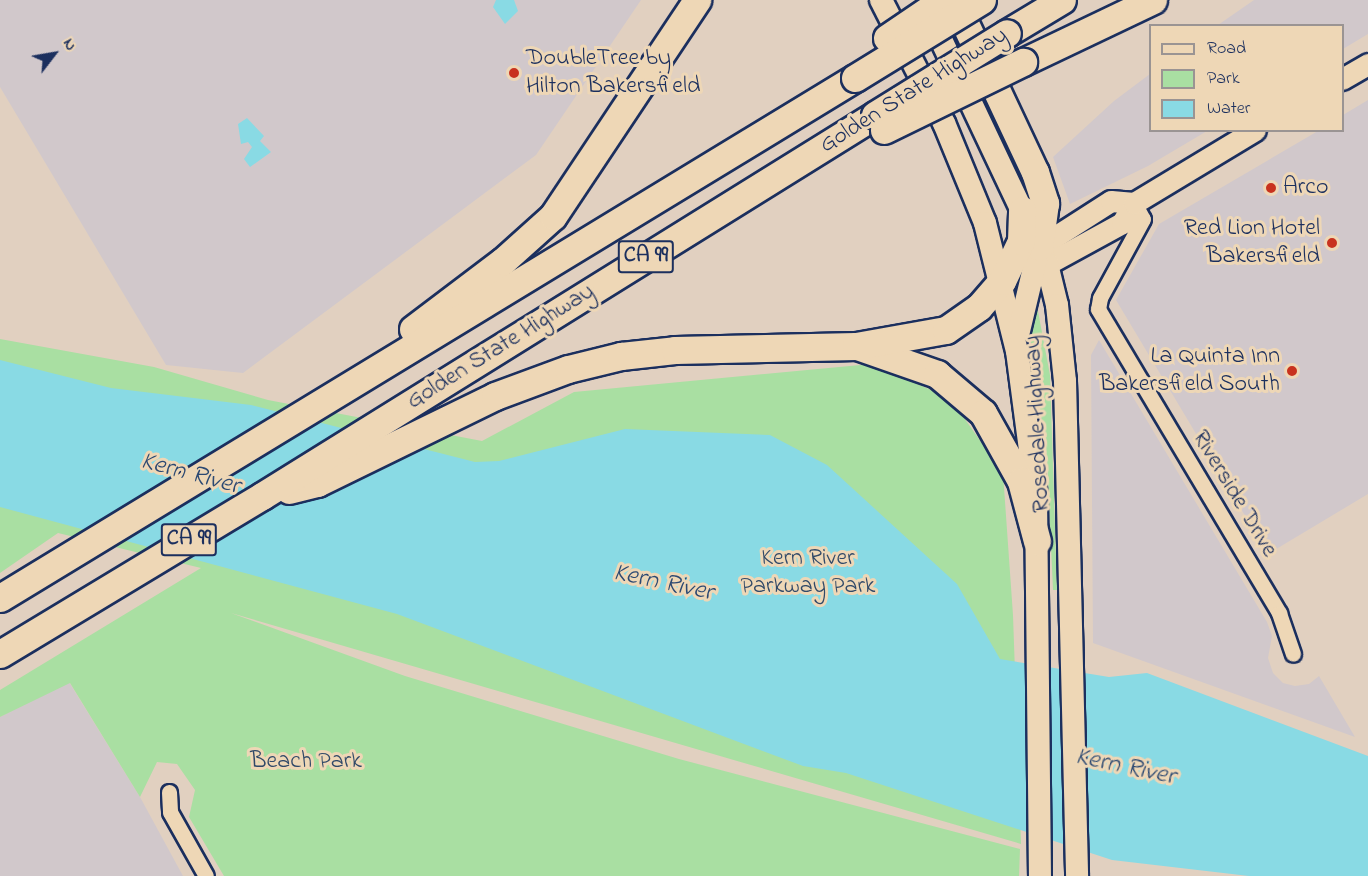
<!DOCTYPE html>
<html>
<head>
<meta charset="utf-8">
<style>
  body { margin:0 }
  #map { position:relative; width:1368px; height:876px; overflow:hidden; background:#e1d0c0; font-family:"Indie Flower",sans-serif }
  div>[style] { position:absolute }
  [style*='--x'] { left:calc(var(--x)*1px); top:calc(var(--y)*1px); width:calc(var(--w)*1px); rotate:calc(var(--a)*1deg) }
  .built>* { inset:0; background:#d1c8cb }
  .green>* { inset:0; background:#a9dfa2 }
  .water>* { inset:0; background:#89dae4 }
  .roads { filter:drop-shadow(2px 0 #1b2f5e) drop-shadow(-2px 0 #1b2f5e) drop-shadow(0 2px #1b2f5e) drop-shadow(0 -2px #1b2f5e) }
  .minor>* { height:15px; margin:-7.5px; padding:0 7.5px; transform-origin:7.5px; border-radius:7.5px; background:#eed7b6 }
  .secondary>* { height:21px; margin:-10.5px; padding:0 10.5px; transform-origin:10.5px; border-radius:10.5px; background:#eed7b6 }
  .primary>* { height:22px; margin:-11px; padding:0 11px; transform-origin:11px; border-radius:11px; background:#eed7b6 }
  .motorway>* { height:27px; margin:-13.5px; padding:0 13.5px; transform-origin:13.5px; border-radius:13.5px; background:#eed7b6 }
  .bridges { filter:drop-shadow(2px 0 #1b2f5e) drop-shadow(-2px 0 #1b2f5e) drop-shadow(0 2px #1b2f5e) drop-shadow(0 -2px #1b2f5e) }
  .motorway-bridge>* { height:27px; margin:-13.5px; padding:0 13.5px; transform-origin:13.5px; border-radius:13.5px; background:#eed7b6 }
  .dots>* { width:16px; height:16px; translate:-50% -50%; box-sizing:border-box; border:3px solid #eed7b6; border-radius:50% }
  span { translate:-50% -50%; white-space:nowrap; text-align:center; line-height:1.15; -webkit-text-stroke:6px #eed7b6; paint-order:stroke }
  .shield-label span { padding:2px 4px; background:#eed7b6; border:2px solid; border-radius:4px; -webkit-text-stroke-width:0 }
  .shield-label { font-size:22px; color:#1b2f5e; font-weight:700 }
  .poi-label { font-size:24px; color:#1b2f5e }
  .left { translate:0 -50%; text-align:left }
  .right { translate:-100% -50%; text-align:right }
  .street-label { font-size:24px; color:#1b2f5e }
  .park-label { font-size:24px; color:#304968 }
  .water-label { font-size:26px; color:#2c4972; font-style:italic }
  .legend { position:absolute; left:1149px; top:24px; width:195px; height:108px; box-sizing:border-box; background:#eed7b6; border:2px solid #9a9493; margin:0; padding:8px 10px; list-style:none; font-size:18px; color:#1b2f5e }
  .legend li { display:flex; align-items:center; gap:12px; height:30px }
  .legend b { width:30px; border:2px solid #9a9493 }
  .north { position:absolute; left:24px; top:24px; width:60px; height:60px; -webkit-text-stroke:4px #eed7b6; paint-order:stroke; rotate:59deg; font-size:16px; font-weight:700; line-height:24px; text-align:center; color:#1b2f5e }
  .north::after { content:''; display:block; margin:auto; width:21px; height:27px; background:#1b2f5e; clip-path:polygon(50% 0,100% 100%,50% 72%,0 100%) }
</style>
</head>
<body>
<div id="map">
  <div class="built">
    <div style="clip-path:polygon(0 0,641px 0,536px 155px,243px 373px,166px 365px,0 87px)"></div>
    <div style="clip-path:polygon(1254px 0,1368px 0,1368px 34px,1343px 49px,1342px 26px,1218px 25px)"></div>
    <div style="clip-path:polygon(1150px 74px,1150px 130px,1207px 131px,1148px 166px,1070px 204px,1053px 157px,1114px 101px)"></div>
    <div style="clip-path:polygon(1368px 100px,1368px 494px,1268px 554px,1116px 300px,1159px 224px,1318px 131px,1342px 130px,1343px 115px)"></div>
    <div style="clip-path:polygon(1099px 340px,1267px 622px,1272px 636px,1268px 658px,1273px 673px,1283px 683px,1295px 686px,1309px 684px,1319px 676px,1355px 737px,1093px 643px,1091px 355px)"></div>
    <div style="clip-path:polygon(69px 682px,140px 797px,183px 876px,0 876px,0 717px)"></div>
  </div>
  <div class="green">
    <div style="clip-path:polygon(1037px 306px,1050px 375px,1057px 590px,1053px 590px,1047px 458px,1029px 328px,1031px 307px)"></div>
    <div style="clip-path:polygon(0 339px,154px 367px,268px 400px,482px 441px,574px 392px,871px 364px,950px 398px,1003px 473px,1013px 615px,1021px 844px,231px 613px,405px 676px,679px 759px,1020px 849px,1019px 876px,224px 876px,189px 817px,195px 790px,177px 764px,157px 762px,140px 797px,70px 683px,0 717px,0 690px,201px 568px,58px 533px,0 573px)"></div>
  </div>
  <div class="water">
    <div style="clip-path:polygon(496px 0,514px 0,518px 11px,505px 24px,493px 7px)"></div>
    <div style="clip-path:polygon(247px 118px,264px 136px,260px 141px,271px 152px,250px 167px,244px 159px,252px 147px,248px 142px,241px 144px,238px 124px)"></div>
    <div style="clip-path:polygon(0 360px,111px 388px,251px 405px,475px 462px,499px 461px,625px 429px,770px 435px,827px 465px,957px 584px,1000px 659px,1109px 677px,1147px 673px,1368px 756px,1368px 876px,1249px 876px,1112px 860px,846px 773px,803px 766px,397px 614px,0 507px)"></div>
  </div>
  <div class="roads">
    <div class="minor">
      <div style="--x:1134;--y:203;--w:18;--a:61"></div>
      <div style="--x:1143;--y:219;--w:90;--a:118.6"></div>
      <div style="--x:1100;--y:298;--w:11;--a:100"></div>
      <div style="--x:1098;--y:309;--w:354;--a:59.2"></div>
      <div style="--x:1279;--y:613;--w:43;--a:71.1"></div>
      <div style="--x:169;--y:792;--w:20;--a:87"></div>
      <div style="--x:170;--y:812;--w:73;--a:60.6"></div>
    </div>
    <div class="secondary">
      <div style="--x:1342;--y:79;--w:30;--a:-30"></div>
      <div style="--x:1039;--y:247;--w:85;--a:-32.6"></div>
      <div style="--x:1111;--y:201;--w:23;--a:5"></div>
      <div style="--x:1047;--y:264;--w:85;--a:-28.7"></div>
      <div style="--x:1122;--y:223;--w:23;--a:-59"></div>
      <div style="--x:1134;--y:203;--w:141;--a:-31.1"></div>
    </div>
    <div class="primary">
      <div style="--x:881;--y:0;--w:138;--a:62.9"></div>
      <div style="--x:944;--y:123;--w:108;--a:67.7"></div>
      <div style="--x:985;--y:223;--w:132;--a:76"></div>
      <div style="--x:1017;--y:351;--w:146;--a:82.5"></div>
      <div style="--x:1036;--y:496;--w:380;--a:89.4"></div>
      <div style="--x:928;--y:12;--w:279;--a:64.7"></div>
      <div style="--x:1047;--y:264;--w:42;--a:76.3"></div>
      <div style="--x:1057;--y:305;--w:76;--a:84"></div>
      <div style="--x:1065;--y:381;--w:495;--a:88.6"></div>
      <div style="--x:1019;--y:331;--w:86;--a:-76.6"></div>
    </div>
    <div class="motorway">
      <div style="--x:954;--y:0;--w:190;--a:64.8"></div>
      <div style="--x:1035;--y:172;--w:33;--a:72"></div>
      <div style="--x:1045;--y:203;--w:44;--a:97.8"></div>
      <div style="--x:1007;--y:33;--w:64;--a:-31"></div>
      <div style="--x:1023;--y:62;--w:144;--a:-25.5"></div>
      <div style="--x:413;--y:329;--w:113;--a:-37.1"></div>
      <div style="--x:503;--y:261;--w:67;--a:-42"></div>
      <div style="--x:553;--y:216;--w:260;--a:-56.3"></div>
      <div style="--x:857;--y:346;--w:85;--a:19.3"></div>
      <div style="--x:937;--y:374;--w:60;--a:40.3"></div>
      <div style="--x:983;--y:413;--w:78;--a:60.8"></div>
      <div style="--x:1021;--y:481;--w:62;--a:75.1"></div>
      <div style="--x:289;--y:490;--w:29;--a:-14"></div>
      <div style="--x:317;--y:483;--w:198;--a:-26"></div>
      <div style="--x:495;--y:396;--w:78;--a:-20.3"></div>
      <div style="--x:568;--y:369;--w:55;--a:-13.8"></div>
      <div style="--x:621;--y:356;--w:54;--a:-6.3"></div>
      <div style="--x:675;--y:350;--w:181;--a:-1.3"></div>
      <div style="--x:856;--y:346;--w:91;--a:-10.1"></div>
      <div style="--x:946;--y:330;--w:40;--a:-34.9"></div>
      <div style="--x:979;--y:307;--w:35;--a:-49"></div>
      <div style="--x:1002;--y:281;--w:44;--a:-64.6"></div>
      <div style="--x:1021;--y:241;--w:31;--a:-88"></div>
      <div style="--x:0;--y:598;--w:1001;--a:-31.31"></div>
      <div style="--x:0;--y:654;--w:306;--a:-31.1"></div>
      <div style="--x:262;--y:496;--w:722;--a:-31.86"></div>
    </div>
  </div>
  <div class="bridges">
    <div class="motorway-bridge">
      <div style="--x:887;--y:38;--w:68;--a:-34.2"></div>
      <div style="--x:855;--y:78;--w:149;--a:-31.6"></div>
      <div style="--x:875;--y:115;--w:155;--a:-31.8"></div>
      <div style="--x:884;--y:130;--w:155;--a:-26.1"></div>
    </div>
  </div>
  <div class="dots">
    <div style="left:514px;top:73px;background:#c8321e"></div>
    <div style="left:1271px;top:188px;background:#c8321e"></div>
    <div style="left:1332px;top:243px;background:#c8321e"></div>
    <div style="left:1292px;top:371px;background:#c8321e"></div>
  </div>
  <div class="shield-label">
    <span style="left:646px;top:257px">CA 99</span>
    <span style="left:189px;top:540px">CA 99</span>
  </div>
  <div class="poi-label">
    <span class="left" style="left:526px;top:73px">DoubleTree by<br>Hilton Bakersfield</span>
    <span class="left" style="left:1283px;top:188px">Arco</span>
    <span class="right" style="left:1320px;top:243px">Red Lion Hotel<br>Bakersfield</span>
    <span class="right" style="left:1280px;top:371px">La Quinta Inn<br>Bakersfield South</span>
  </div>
  <div class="street-label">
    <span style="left:914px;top:91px;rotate:-32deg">Golden State Highway</span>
    <span style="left:501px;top:347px;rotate:-32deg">Golden State Highway</span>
    <span style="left:1038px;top:424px;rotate:-93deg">Rosedale Highway</span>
    <span style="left:1234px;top:494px;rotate:59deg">Riverside Drive</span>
  </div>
  <div class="park-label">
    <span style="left:808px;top:573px">Kern River<br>Parkway Park</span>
    <span style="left:306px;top:762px">Beach Park</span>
  </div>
  <div class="water-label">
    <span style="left:190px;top:475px;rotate:15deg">Kern River</span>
    <span style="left:663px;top:584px;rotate:12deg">Kern River</span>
    <span style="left:1125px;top:768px;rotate:12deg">Kern River</span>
  </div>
  <ul class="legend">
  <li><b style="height:8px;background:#eed7b6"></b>Road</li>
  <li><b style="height:16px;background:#a9dfa2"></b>Park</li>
  <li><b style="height:16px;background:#89dae4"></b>Water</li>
  </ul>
  <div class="north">N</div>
</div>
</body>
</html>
